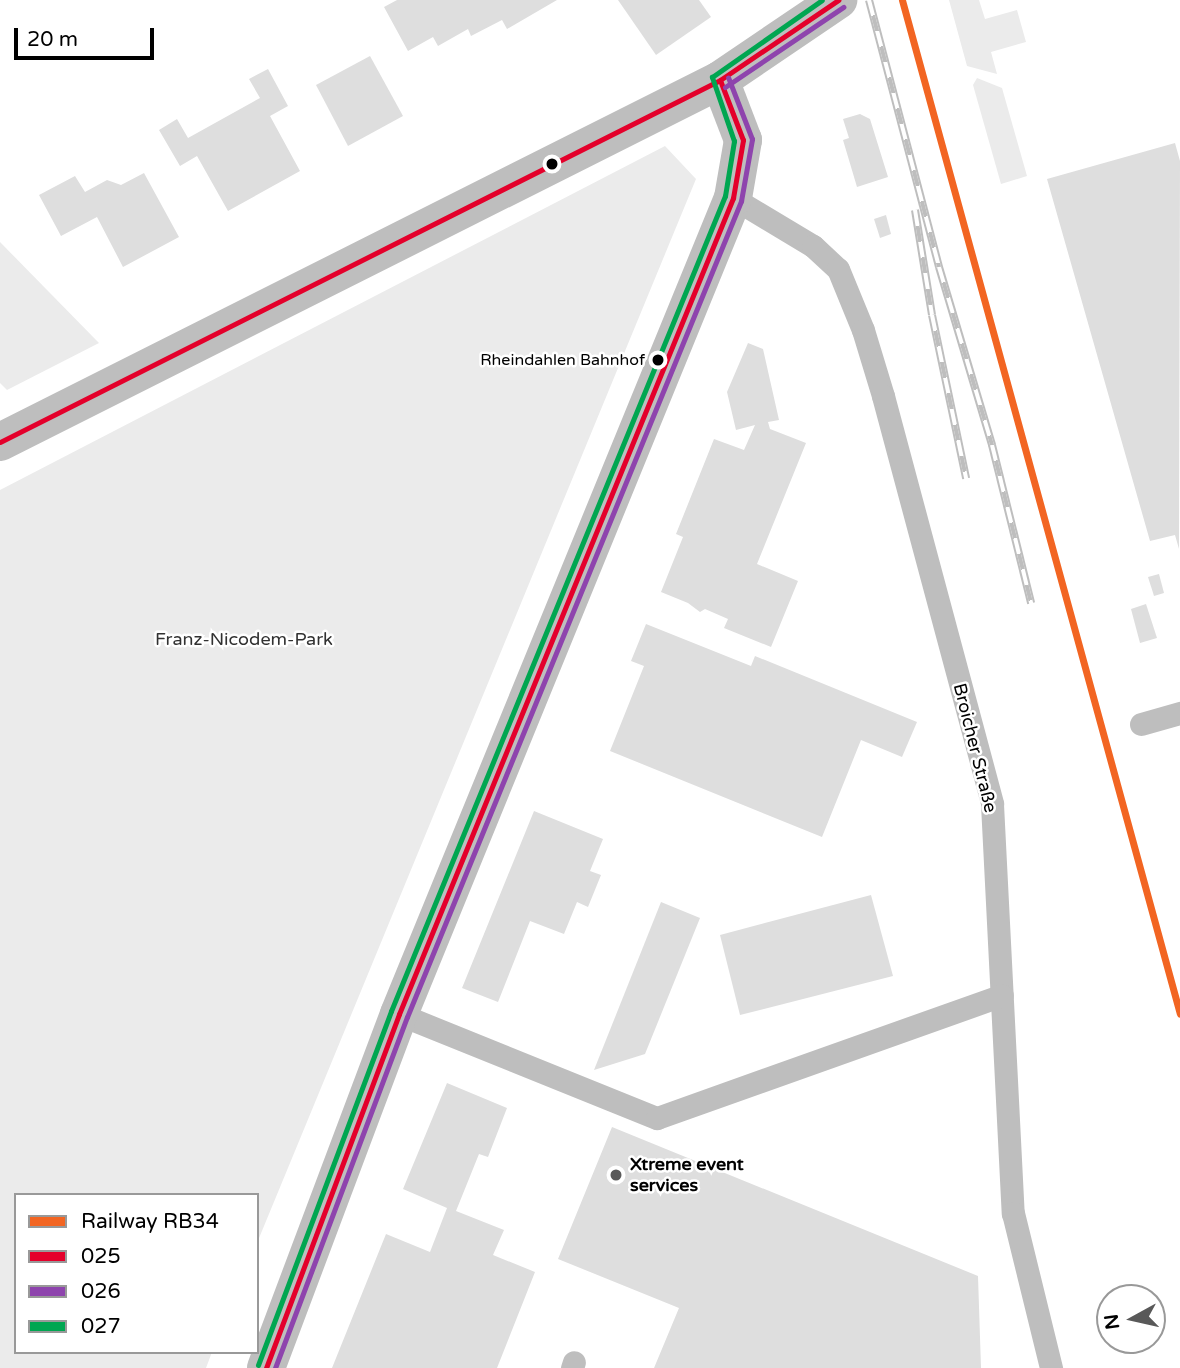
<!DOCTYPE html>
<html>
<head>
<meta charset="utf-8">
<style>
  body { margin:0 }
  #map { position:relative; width:1180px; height:1368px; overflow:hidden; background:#fff; font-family:"Varela Round",sans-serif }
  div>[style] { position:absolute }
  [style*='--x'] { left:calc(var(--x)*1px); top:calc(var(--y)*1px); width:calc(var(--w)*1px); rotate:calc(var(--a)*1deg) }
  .green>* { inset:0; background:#ebebeb }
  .building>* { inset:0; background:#dedede }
  .service>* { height:23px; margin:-11.5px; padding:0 11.5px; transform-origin:11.5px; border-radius:11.5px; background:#bebebe }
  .tertiary>* { height:38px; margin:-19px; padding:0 19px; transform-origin:19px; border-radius:19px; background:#bebebe }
  .rail>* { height:8px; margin-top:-4px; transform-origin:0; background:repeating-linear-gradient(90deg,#fff 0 16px,#bebebe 0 32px); box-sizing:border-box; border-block:2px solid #bebebe }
  .bus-1>* { height:5px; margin:-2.5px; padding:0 2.5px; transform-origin:2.5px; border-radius:2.5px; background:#e4002b }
  .bus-2>* { height:5px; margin:-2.5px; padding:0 2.5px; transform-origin:2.5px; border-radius:2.5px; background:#8e44ad }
  .bus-3>* { height:5px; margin:-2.5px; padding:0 2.5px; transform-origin:2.5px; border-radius:2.5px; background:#00a651 }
  .rail-1>* { height:7px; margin:-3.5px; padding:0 3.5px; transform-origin:3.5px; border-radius:3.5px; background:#f26522 }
  .dots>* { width:19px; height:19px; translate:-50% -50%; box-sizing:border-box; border:4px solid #fff; border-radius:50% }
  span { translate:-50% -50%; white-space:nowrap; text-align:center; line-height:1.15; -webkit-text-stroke:5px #fff; paint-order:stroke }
  .bus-label { font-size:16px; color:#000 }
  .right { translate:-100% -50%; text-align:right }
  .park-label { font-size:18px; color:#313131 }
  .street-label { font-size:18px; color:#000 }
  .poi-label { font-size:18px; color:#000; font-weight:700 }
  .left { translate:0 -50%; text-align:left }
  .legend { position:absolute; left:14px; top:1193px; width:245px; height:161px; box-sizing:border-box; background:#fff; border:2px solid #999; margin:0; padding:9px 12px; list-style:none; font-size:21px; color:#000 }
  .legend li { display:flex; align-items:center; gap:14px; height:35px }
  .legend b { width:35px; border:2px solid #999 }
  .north { position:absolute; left:1096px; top:1284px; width:70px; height:70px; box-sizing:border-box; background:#fff; border:2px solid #999; border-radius:50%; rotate:262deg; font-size:19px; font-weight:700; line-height:28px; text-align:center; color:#000 }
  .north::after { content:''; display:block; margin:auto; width:24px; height:32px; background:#595959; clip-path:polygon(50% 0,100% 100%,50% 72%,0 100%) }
  .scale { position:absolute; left:14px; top:28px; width:140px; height:32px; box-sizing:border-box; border:4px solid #000; border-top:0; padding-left:9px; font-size:21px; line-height:24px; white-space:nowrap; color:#000; -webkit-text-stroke:5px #fff; paint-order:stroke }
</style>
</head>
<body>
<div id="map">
  <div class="green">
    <div style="clip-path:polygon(949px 0,979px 0,985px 19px,1017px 10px,1026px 42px,991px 52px,997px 74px,967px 66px)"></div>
    <div style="clip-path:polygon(977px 78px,1002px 88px,1027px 176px,1001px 184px,973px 85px)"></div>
    <div style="clip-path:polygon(665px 146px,696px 179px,257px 1243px,257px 1195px,16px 1195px,16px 1352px,212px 1352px,206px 1368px,0 1368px,0 490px)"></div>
    <div style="clip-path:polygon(0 242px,99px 343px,7px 390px,0 383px)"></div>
  </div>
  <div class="building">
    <div style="clip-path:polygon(397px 0,557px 0,507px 29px,502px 20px,471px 36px,468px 29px,438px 46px,433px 37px,408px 51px,384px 7px)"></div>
    <div style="clip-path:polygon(618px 0,699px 0,711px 17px,656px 55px)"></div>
    <div style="clip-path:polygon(370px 56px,403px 116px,348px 146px,316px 85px)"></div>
    <div style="clip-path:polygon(268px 69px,288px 106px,270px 116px,300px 171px,228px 211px,197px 156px,180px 166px,159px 130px,177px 119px,188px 138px,260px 98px,249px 79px)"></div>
    <div style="clip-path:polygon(860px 114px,870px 119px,888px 177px,857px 187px,843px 140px,849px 138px,843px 119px)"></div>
    <div style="clip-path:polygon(1175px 143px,1180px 161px,1179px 549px,1175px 535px,1150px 541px,1047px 179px)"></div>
    <div style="clip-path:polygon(144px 173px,179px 237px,123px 267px,97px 217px,61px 236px,39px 195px,75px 176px,85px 192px,107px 180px,121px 185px)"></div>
    <div style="clip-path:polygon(886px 215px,891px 234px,880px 238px,874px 219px)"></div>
    <div style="clip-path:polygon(748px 343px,763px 349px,779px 420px,768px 422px,770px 429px,806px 443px,757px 564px,798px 581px,771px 647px,724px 628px,728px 619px,705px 609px,700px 612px,688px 603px,661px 592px,683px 537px,676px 534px,714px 439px,744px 450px,755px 425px,736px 430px,727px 392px)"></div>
    <div style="clip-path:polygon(1159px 574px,1164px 593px,1154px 596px,1148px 577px)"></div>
    <div style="clip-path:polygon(1146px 604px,1157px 638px,1140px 643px,1131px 609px)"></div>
    <div style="clip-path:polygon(646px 624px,751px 666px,755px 656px,917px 722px,902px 757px,861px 740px,822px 837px,610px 751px,644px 666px,631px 661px)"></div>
    <div style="clip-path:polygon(534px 811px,603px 839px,590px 871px,601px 875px,588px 907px,577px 902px,564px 934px,530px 921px,498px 1002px,462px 988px)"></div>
    <div style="clip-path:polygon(871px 895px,893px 976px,740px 1015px,720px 935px)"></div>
    <div style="clip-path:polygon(661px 902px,700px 918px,645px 1054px,594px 1070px)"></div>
    <div style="clip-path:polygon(447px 1083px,507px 1108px,488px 1157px,479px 1154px,456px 1211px,504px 1230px,493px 1255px,535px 1272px,497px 1368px,332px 1368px,386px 1234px,430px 1252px,447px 1208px,403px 1189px)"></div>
    <div style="clip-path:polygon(612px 1127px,978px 1276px,981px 1368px,654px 1368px,679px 1308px,558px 1259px)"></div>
  </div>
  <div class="service">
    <div style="--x:733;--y:198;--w:93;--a:31"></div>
    <div style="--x:813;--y:246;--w:34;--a:43"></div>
    <div style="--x:838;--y:269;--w:66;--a:67.7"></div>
    <div style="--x:863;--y:330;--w:69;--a:73.1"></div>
    <div style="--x:883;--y:396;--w:422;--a:75"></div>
    <div style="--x:992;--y:804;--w:410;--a:87.1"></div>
    <div style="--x:1013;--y:1213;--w:160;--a:76.2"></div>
    <div style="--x:1141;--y:724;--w:41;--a:-15.8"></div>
    <div style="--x:399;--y:1014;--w:278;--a:22"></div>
    <div style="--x:657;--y:1118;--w:366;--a:-19.6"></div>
    <div style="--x:572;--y:1368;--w:6;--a:-72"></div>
  </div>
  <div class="tertiary">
    <div style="--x:0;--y:442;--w:806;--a:-26.69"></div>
    <div style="--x:720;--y:80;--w:143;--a:-34.1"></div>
    <div style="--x:266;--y:1368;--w:378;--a:-69.4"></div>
    <div style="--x:399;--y:1014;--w:882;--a:-67.74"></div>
    <div style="--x:733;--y:198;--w:59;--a:-80.2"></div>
    <div style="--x:743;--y:140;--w:64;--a:-111"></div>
  </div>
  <div class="rail">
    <div style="--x:869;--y:0;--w:276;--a:75.3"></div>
    <div style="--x:939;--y:267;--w:186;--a:73.4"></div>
    <div style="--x:992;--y:445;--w:163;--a:76.1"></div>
    <div style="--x:915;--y:210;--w:106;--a:80.8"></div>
    <div style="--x:932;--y:315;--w:167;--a:78.2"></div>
  </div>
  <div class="bus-1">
    <div style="--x:0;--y:442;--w:806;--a:-26.69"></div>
    <div style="--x:720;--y:80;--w:143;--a:-34.1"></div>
    <div style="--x:266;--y:1368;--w:378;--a:-69.4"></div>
    <div style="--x:399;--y:1014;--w:882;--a:-67.74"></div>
    <div style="--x:733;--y:198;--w:59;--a:-80.2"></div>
    <div style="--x:743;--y:140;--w:64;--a:-111"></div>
  </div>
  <div class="bus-2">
    <div style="--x:725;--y:87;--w:143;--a:-34.1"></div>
    <div style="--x:275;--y:1368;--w:375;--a:-69.4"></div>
    <div style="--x:407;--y:1017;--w:882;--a:-67.74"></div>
    <div style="--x:741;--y:201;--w:63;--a:-79.9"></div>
    <div style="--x:752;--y:139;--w:66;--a:-111.2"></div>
  </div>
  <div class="bus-3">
    <div style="--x:258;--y:1365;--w:378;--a:-69.4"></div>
    <div style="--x:391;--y:1011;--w:881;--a:-67.72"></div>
    <div style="--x:725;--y:196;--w:56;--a:-80.7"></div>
    <div style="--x:734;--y:141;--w:68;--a:-109"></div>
    <div style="--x:712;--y:77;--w:134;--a:-35"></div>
  </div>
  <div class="rail-1">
    <div style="--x:902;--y:0;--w:1051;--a:74.67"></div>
  </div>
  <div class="dots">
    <div style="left:552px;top:164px;background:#000"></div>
    <div style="left:658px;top:360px;background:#000"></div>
    <div style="left:616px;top:1175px;background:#595959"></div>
  </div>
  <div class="bus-label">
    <span class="right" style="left:645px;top:360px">Rheindahlen Bahnhof</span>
  </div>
  <div class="park-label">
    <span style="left:244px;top:639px">Franz-Nicodem-Park</span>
  </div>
  <div class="street-label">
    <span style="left:975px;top:748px;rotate:76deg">Broicher Straße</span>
  </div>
  <div class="poi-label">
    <span class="left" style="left:630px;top:1175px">Xtreme event<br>services</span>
  </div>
  <ul class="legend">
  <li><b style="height:9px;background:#f26522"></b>Railway RB34</li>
  <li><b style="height:9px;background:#e4002b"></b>025</li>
  <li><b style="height:9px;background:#8e44ad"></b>026</li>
  <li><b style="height:9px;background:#00a651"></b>027</li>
  </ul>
  <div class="north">N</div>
  <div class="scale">20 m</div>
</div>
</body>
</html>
